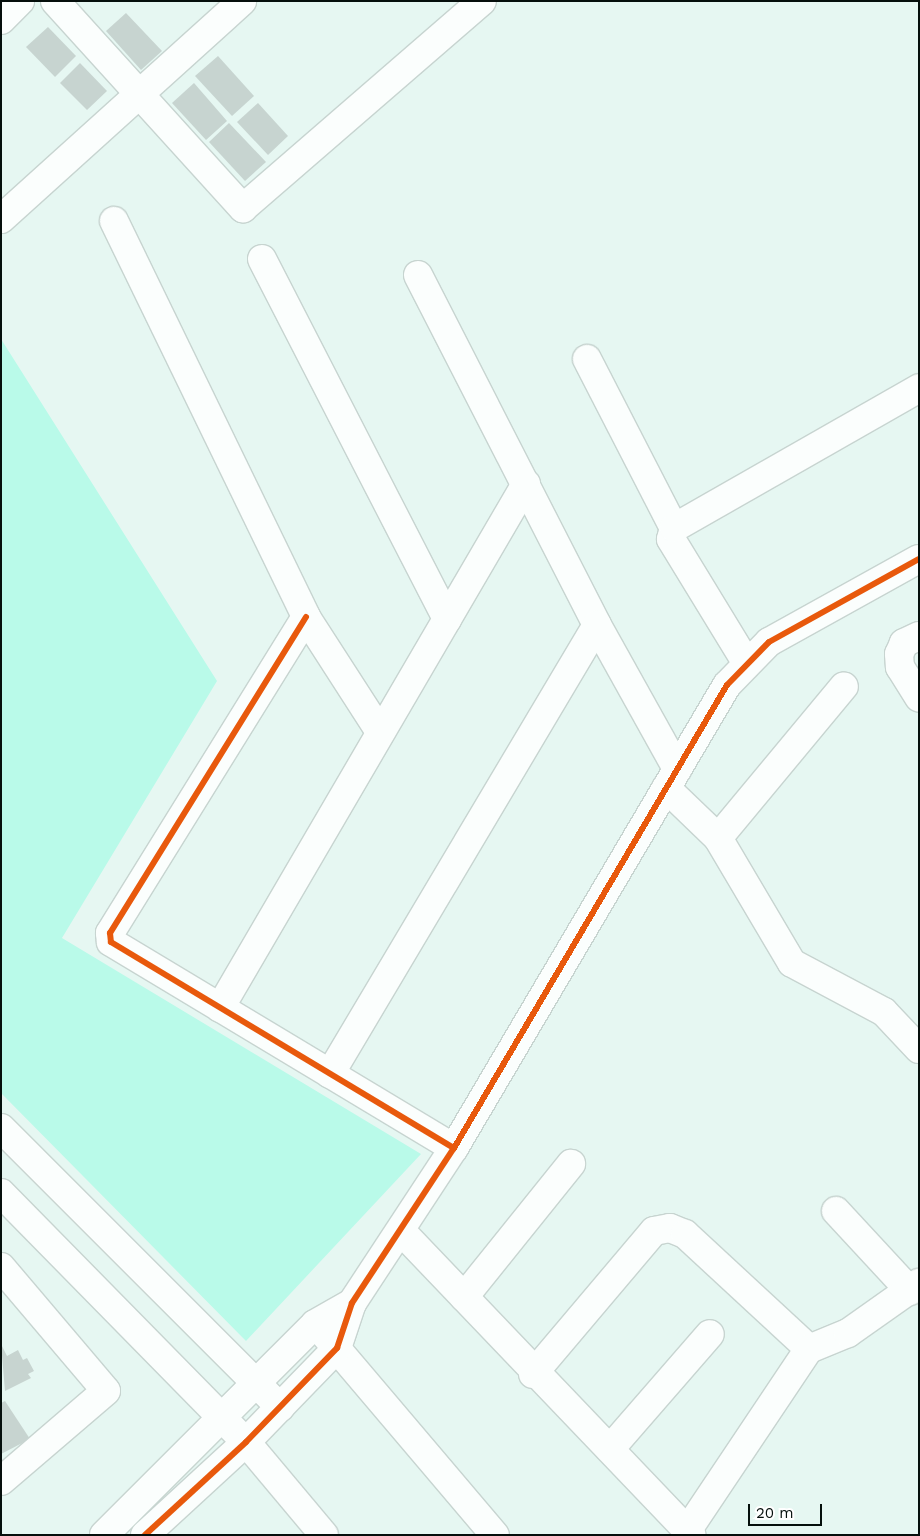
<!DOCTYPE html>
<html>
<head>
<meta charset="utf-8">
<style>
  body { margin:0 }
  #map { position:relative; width:920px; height:1536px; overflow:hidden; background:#e6f7f2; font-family:"Work Sans",sans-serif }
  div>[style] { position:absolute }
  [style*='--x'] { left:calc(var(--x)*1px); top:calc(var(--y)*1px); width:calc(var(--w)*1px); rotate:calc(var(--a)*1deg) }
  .green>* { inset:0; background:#b9fae9 }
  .building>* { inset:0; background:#c7d4d0 }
  .roads { filter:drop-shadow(1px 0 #c7d4d0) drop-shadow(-1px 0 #c7d4d0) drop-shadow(0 1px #c7d4d0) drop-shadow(0 -1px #c7d4d0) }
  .minor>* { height:28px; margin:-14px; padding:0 14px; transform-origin:14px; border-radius:14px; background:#fbfefd }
  .cycleway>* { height:6px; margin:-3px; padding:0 3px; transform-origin:3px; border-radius:3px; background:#e8590c }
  span { translate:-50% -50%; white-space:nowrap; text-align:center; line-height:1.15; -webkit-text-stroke:5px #fff; paint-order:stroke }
  .frame { position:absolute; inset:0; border:2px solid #050f0c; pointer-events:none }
  .scale { position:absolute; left:748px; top:1504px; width:74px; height:22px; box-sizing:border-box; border:2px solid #050f0c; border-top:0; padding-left:6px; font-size:15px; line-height:18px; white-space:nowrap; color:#050f0c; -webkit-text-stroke:4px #fff; paint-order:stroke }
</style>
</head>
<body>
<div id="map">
  <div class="green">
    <div style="clip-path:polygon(1px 339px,217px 681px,62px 938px,421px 1154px,246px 1341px,1px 1093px)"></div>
  </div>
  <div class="building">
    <div style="clip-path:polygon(126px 13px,162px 51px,141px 70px,106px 31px)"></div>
    <div style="clip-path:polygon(48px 27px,76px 56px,55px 77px,26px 47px)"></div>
    <div style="clip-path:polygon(218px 56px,254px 96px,232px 116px,195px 76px)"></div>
    <div style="clip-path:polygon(80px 63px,107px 91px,87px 110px,60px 83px)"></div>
    <div style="clip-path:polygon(194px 83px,227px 121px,206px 140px,172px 103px)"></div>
    <div style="clip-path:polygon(258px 103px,288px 136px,268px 155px,237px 122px)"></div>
    <div style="clip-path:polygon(229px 123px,266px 162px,245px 181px,209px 142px)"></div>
    <div style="clip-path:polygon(1px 1344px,7px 1356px,18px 1350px,23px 1360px,27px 1358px,34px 1371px,28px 1374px,31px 1378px,5px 1391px)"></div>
    <div style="clip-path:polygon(5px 1401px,30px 1439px,1px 1454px,1px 1403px)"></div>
  </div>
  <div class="roads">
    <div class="minor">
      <div style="--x:55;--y:1;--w:280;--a:47.8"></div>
      <div style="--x:243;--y:208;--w:316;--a:-40.9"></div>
      <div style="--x:1;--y:20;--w:27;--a:-45"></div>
      <div style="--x:1;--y:219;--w:325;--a:-42.1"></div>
      <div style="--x:114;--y:221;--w:440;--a:64.1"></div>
      <div style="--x:306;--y:617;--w:137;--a:57.2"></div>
      <div style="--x:262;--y:259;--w:405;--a:62.8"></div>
      <div style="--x:418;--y:275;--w:393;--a:62.9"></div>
      <div style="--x:597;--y:625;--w:165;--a:60.9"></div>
      <div style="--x:587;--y:359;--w:190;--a:62.8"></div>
      <div style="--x:306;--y:617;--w:372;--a:121.8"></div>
      <div style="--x:110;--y:933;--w:9;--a:84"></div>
      <div style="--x:111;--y:942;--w:400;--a:31"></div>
      <div style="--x:919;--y:636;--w:17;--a:155"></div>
      <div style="--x:904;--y:643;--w:12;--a:114"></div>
      <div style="--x:899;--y:654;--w:13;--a:86"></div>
      <div style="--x:900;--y:667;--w:36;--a:58"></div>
      <div style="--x:746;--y:662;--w:144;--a:-121.4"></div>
      <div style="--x:671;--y:539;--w:11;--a:-75"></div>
      <div style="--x:674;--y:528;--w:282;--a:-29.7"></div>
      <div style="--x:666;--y:788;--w:72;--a:43.9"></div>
      <div style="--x:718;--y:838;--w:145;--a:59.4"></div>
      <div style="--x:792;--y:963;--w:104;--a:28"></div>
      <div style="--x:884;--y:1012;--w:51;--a:46.6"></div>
      <div style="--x:718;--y:838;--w:197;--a:-50.3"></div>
      <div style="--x:220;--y:1008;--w:607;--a:-59.72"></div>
      <div style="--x:330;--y:1074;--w:522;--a:-59.26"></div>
      <div style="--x:1;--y:1128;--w:395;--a:45"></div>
      <div style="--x:1;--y:1193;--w:349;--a:45.5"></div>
      <div style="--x:246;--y:1442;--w:121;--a:50"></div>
      <div style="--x:836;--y:1211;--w:109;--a:47.2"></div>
      <div style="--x:402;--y:1232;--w:419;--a:46.3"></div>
      <div style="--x:1;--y:1267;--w:162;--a:49.7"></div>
      <div style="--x:106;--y:1391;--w:138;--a:139.4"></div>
      <div style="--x:464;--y:1297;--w:171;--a:-51.2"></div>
      <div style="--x:326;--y:1336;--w:261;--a:49.7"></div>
      <div style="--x:533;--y:1374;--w:187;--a:-49.8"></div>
      <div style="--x:654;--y:1231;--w:16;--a:-11"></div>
      <div style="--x:670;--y:1228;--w:16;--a:22"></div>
      <div style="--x:685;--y:1234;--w:169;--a:42.8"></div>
      <div style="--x:610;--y:1449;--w:152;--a:-49"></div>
      <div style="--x:687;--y:1531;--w:219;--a:-56.2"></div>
      <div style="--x:809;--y:1349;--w:42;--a:-22.3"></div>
      <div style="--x:848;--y:1333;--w:87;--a:-35.2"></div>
      <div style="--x:104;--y:1535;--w:298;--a:-45"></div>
      <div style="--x:315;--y:1324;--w:43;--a:-29.6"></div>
      <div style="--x:145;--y:1535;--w:137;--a:-42.6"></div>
      <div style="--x:246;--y:1442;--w:131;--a:-45.9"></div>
      <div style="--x:337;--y:1348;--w:47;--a:-71.6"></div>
      <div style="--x:352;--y:1303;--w:186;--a:-56.7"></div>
      <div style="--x:454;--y:1148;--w:537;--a:-59.48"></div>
      <div style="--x:727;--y:685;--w:60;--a:-45.7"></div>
      <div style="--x:769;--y:642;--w:171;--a:-29"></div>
    </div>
  </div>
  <div class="cycleway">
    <div style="--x:306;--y:617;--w:372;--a:121.8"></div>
    <div style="--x:110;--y:933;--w:9;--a:84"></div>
    <div style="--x:111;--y:942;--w:400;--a:31"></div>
    <div style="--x:145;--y:1535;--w:137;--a:-42.6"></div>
    <div style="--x:246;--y:1442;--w:131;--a:-45.9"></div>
    <div style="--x:337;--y:1348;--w:47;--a:-71.6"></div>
    <div style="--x:352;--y:1303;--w:186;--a:-56.7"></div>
    <div style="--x:454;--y:1148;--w:537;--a:-59.48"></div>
    <div style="--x:727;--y:685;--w:60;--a:-45.7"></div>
    <div style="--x:769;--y:642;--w:171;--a:-29"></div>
  </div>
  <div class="frame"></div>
  <div class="scale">20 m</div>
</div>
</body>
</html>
